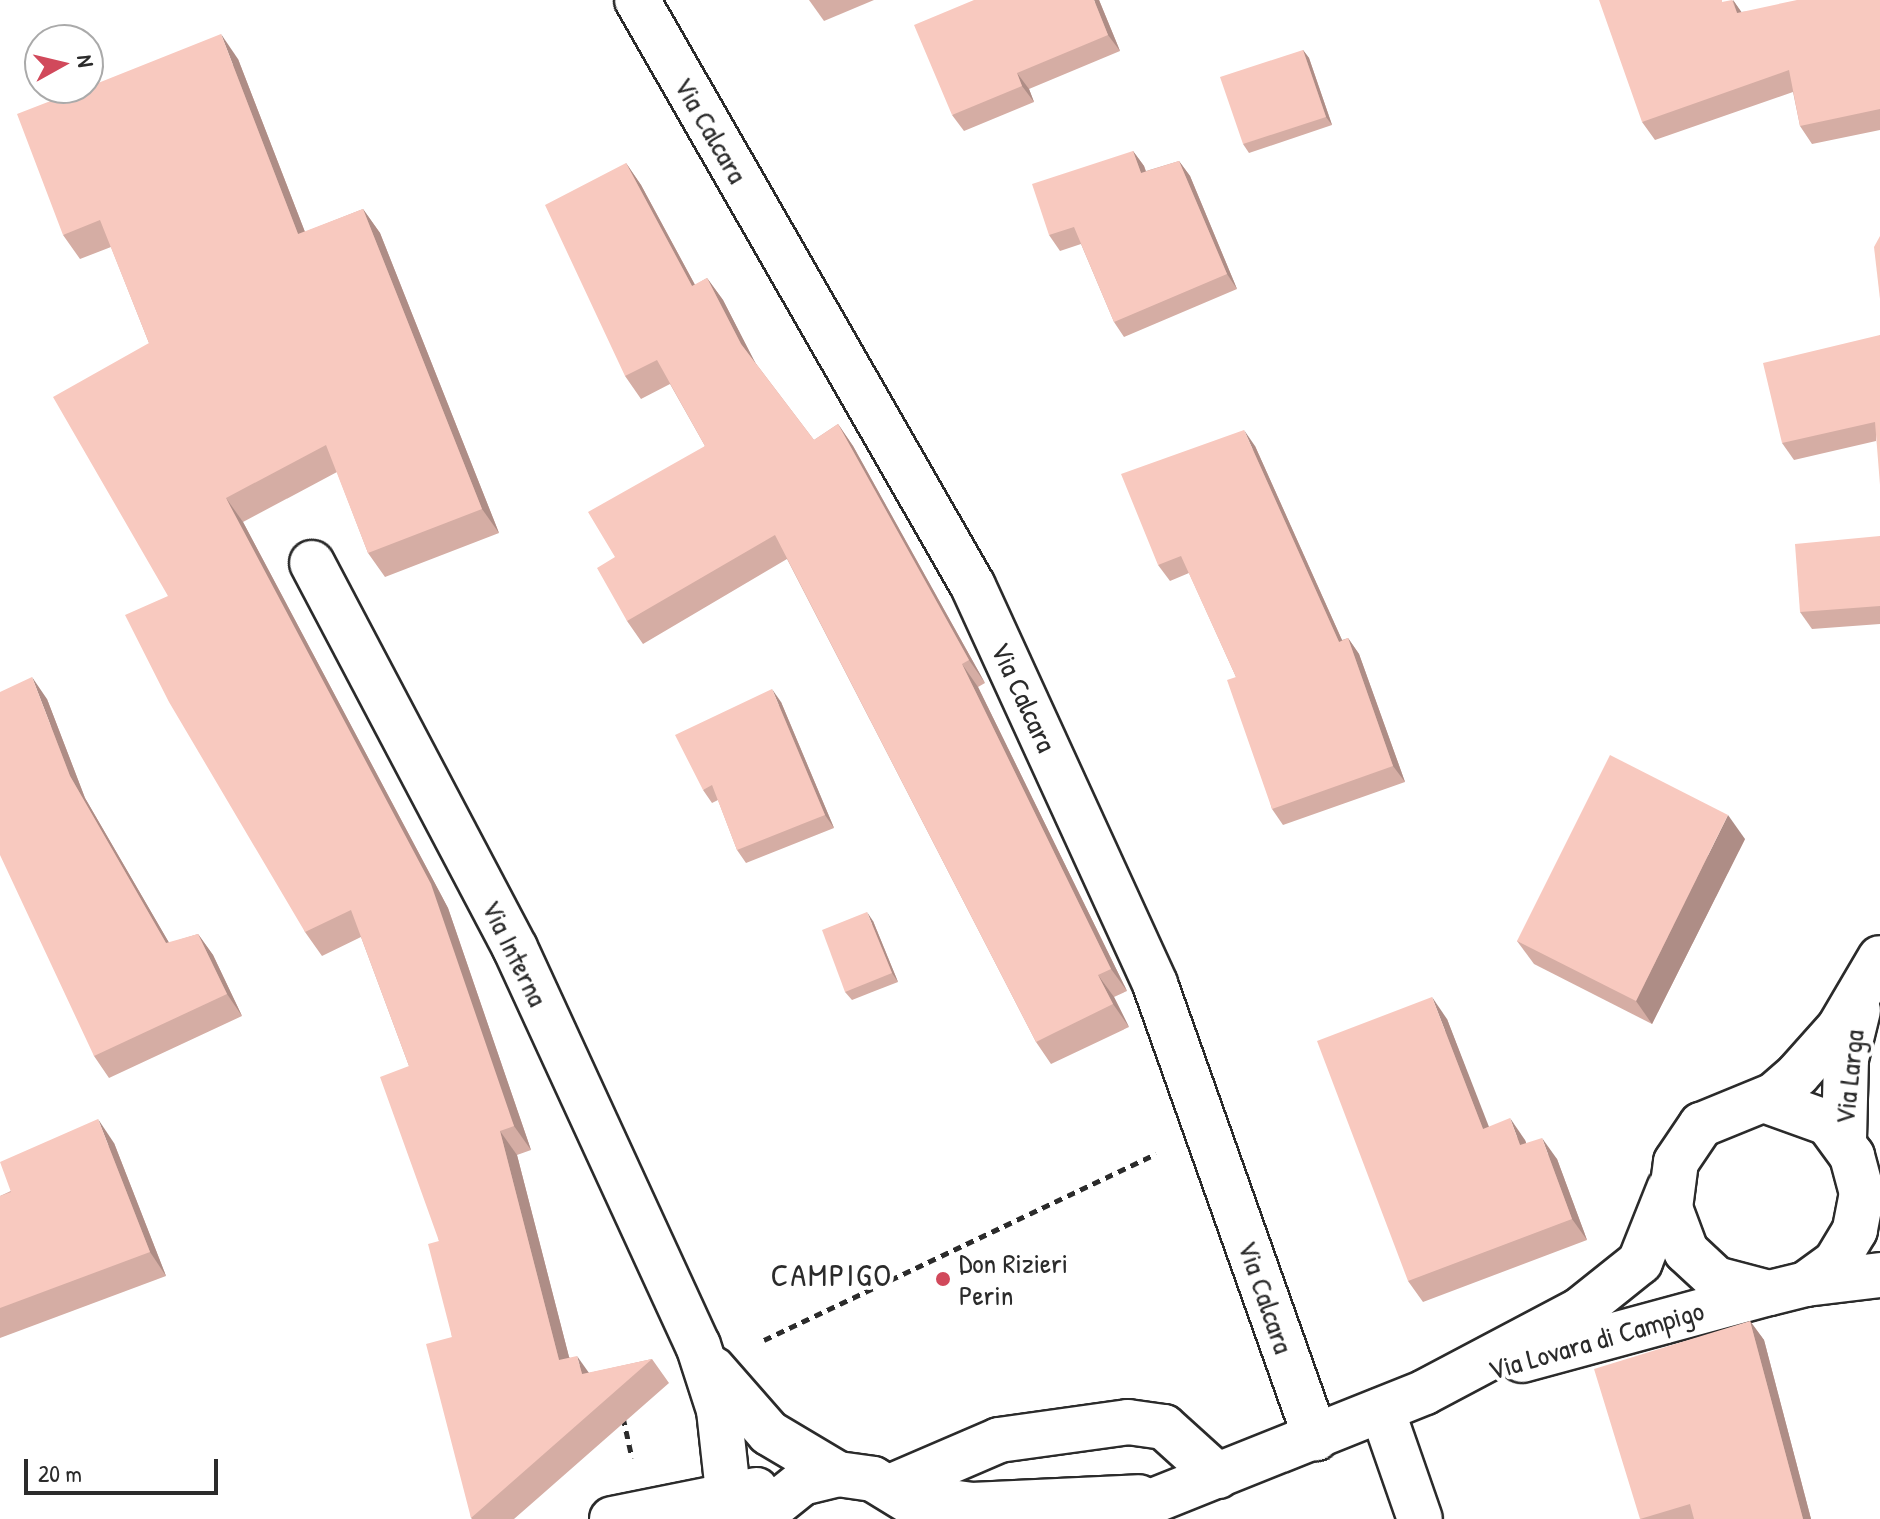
<!DOCTYPE html>
<html>
<head>
<meta charset="utf-8">
<style>
  body { margin:0 }
  #map { position:relative; width:1880px; height:1519px; overflow:hidden; background:#fff; font-family:"Patrick Hand",sans-serif }
  div>[style] { position:absolute }
  [style*='--x'] { left:calc(var(--x)*1px); top:calc(var(--y)*1px); width:calc(var(--w)*1px); rotate:calc(var(--a)*1deg) }
  .path>* { height:5px; margin-top:-2.5px; transform-origin:0; background:repeating-linear-gradient(90deg,#2b2b2b 0 8px,transparent 0 14px) }
  .roads { filter:drop-shadow(2px 0 #2b2b2b) drop-shadow(-2px 0 #2b2b2b) drop-shadow(0 2px #2b2b2b) drop-shadow(0 -2px #2b2b2b) }
  .minor>* { height:44px; margin:-22px; padding:0 22px; transform-origin:22px; border-radius:22px; background:#fff }
  .wall>* { inset:0; background:#d5ada4 }
  .shaded-wall>* { inset:0; background:#ae8d86 }
  .building>* { inset:0; background:#f8c9bf }
  .dots>* { width:22px; height:22px; translate:-50% -50%; box-sizing:border-box; border:4px solid #fff; border-radius:50% }
  span { translate:-50% -50%; white-space:nowrap; text-align:center; line-height:1.15; -webkit-text-stroke:8px #fff; paint-order:stroke }
  .street-label { font-size:28px; color:#2b2b2b }
  .poi-label { font-size:28px; color:#2b2b2b }
  .left { translate:0 -50%; text-align:left }
  .quarter-label { font-size:32px; color:#2b2b2b; letter-spacing:2px }
  .north { position:absolute; left:24px; top:24px; width:80px; height:80px; box-sizing:border-box; background:#fff; border:2px solid #aaa; border-radius:50%; rotate:82deg; font-size:22px; font-weight:700; line-height:32px; text-align:center; color:#2b2b2b }
  .north::after { content:''; display:block; margin:auto; width:28px; height:36px; background:#d1495b; clip-path:polygon(50% 0,100% 100%,50% 72%,0 100%) }
  .scale { position:absolute; left:24px; top:1459px; width:194px; height:36px; box-sizing:border-box; border:4px solid #2b2b2b; border-top:0; padding-left:10px; font-size:24px; line-height:28px; white-space:nowrap; color:#2b2b2b; -webkit-text-stroke:6px #fff; paint-order:stroke }
</style>
</head>
<body>
<div id="map">
  <div class="path">
    <div style="--x:764;--y:1340;--w:434;--a:-25.4"></div>
    <div style="--x:623;--y:1417;--w:42;--a:77.6"></div>
  </div>
  <div class="roads">
    <div class="minor">
      <div style="--x:637;--y:0;--w:675;--a:60.17"></div>
      <div style="--x:973;--y:586;--w:438;--a:65.4"></div>
      <div style="--x:1155;--y:984;--w:482;--a:70.5"></div>
      <div style="--x:312;--y:563;--w:435;--a:62.2"></div>
      <div style="--x:515;--y:948;--w:437;--a:65.3"></div>
      <div style="--x:698;--y:1345;--w:68;--a:72.1"></div>
      <div style="--x:719;--y:1410;--w:110;--a:83.7"></div>
      <div style="--x:1764;--y:1100;--w:68;--a:19.8"></div>
      <div style="--x:1828;--y:1123;--w:41;--a:54"></div>
      <div style="--x:1852;--y:1156;--w:38;--a:75"></div>
      <div style="--x:1862;--y:1193;--w:38;--a:101"></div>
      <div style="--x:1855;--y:1230;--w:37;--a:121"></div>
      <div style="--x:1836;--y:1262;--w:37;--a:144"></div>
      <div style="--x:1806;--y:1284;--w:38;--a:166"></div>
      <div style="--x:1769;--y:1293;--w:55;--a:-165.2"></div>
      <div style="--x:1716;--y:1279;--w:41;--a:-137"></div>
      <div style="--x:1686;--y:1251;--w:46;--a:-110.4"></div>
      <div style="--x:1670;--y:1208;--w:46;--a:-82.6"></div>
      <div style="--x:1676;--y:1162;--w:45;--a:-56"></div>
      <div style="--x:1701;--y:1125;--w:79;--a:-22.3"></div>
      <div style="--x:1774;--y:1095;--w:32;--a:-41"></div>
      <div style="--x:1798;--y:1074;--w:62;--a:-48.3"></div>
      <div style="--x:1839;--y:1028;--w:81;--a:-59.6"></div>
      <div style="--x:1844;--y:1140;--w:81;--a:-88.6"></div>
      <div style="--x:1846;--y:1059;--w:50;--a:-76.2"></div>
      <div style="--x:1806;--y:1284;--w:75;--a:-6.9"></div>
      <div style="--x:1522;--y:1360;--w:252;--a:-15.2"></div>
      <div style="--x:713;--y:1369;--w:85;--a:48.8"></div>
      <div style="--x:769;--y:1433;--w:80;--a:30.7"></div>
      <div style="--x:1382;--y:1410;--w:115;--a:70.8"></div>
      <div style="--x:890;--y:1487;--w:119;--a:-23.3"></div>
      <div style="--x:999;--y:1440;--w:130;--a:-7.9"></div>
      <div style="--x:1128;--y:1422;--w:36;--a:8"></div>
      <div style="--x:1164;--y:1427;--w:73;--a:42.2"></div>
      <div style="--x:906;--y:1496;--w:67;--a:7.8"></div>
      <div style="--x:972;--y:1505;--w:167;--a:-2.7"></div>
      <div style="--x:612;--y:1519;--w:147;--a:-11.4"></div>
      <div style="--x:757;--y:1519;--w:58;--a:-38.7"></div>
      <div style="--x:802;--y:1483;--w:37;--a:-14"></div>
      <div style="--x:838;--y:1474;--w:35;--a:8"></div>
      <div style="--x:873;--y:1479;--w:46;--a:31.6"></div>
      <div style="--x:1108;--y:1519;--w:341;--a:-21.8"></div>
      <div style="--x:1425;--y:1392;--w:175;--a:-27.9"></div>
      <div style="--x:1580;--y:1310;--w:77;--a:-38.7"></div>
      <div style="--x:1640;--y:1262;--w:79;--a:-68.3"></div>
    </div>
  </div>
  <div class="wall">
    <div style="clip-path:polygon(809px 0,874px 0,824px 21px)"></div>
    <div style="clip-path:polygon(1099px 0,1120px 51px,1029px 89px,1034px 102px,964px 131px,952px 115px)"></div>
    <div style="clip-path:polygon(1733px 0,1741px 12px,1880px 0,1880px 130px,1812px 144px,1800px 126px,1793px 92px,1655px 140px,1642px 122px)"></div>
    <div style="clip-path:polygon(1303px 50px,1309px 58px,1332px 125px,1249px 153px,1243px 144px)"></div>
    <div style="clip-path:polygon(238px 59px,305px 232px,363px 209px,380px 233px,499px 533px,385px 577px,368px 553px,337px 472px,243px 522px,448px 908px,531px 1150px,517px 1155px,569px 1357px,589px 1373px,652px 1359px,669px 1383px,514px 1519px,472px 1519px,471px 1518px,452px 1337px,439px 1241px,409px 1066px,361px 937px,322px 956px,305px 932px,168px 596px,149px 343px,111px 247px,80px 259px,63px 235px)"></div>
    <div style="clip-path:polygon(1133px 151px,1144px 166px,1146px 171px,1179px 161px,1190px 176px,1237px 289px,1124px 337px,1114px 322px,1081px 244px,1060px 251px,1049px 235px)"></div>
    <div style="clip-path:polygon(626px 163px,641px 185px,695px 285px,707px 278px,723px 300px,754px 361px,814px 440px,838px 424px,853px 446px,985px 683px,978px 687px,1127px 991px,1114px 997px,1129px 1027px,1051px 1064px,1036px 1042px,787px 559px,643px 644px,627px 621px,615px 557px,705px 446px,670px 384px,641px 399px,625px 376px)"></div>
    <div style="clip-path:polygon(1880px 335px,1876px 441px,1794px 460px,1782px 443px)"></div>
    <div style="clip-path:polygon(1255px 446px,1342px 640px,1348px 638px,1359px 654px,1405px 782px,1283px 825px,1272px 809px,1236px 677px,1189px 573px,1170px 581px,1158px 565px)"></div>
    <div style="clip-path:polygon(1880px 536px,1880px 624px,1812px 629px,1800px 612px)"></div>
    <div style="clip-path:polygon(47px 699px,85px 798px,169px 943px,198px 934px,213px 955px,242px 1016px,109px 1078px,94px 1056px)"></div>
    <div style="clip-path:polygon(781px 702px,834px 828px,746px 863px,737px 850px,718px 800px,712px 803px,703px 790px)"></div>
    <div style="clip-path:polygon(1745px 839px,1652px 1024px,1534px 964px,1517px 941px)"></div>
    <div style="clip-path:polygon(873px 921px,898px 982px,852px 1000px,845px 992px)"></div>
    <div style="clip-path:polygon(1447px 1019px,1488px 1127px,1525px 1140px,1526px 1143px,1557px 1159px,1587px 1240px,1423px 1302px,1408px 1281px)"></div>
    <div style="clip-path:polygon(114px 1143px,166px 1276px,0 1338px,0 1196px)"></div>
    <div style="clip-path:polygon(1750px 1321px,1764px 1340px,1811px 1519px,1640px 1519px)"></div>
  </div>
  <div class="shaded-wall">
    <div style="clip-path:polygon(1094px 0,1099px 0,1120px 51px,1108px 35px)"></div>
    <div style="clip-path:polygon(1733px 0,1745px 17px,1737px 13px)"></div>
    <div style="clip-path:polygon(221px 34px,238px 59px,315px 258px,298px 234px)"></div>
    <div style="clip-path:polygon(1303px 50px,1309px 58px,1332px 125px,1326px 117px)"></div>
    <div style="clip-path:polygon(1017px 73px,1029px 89px,1034px 102px,1022px 86px)"></div>
    <div style="clip-path:polygon(1133px 151px,1144px 166px,1151px 188px,1141px 173px)"></div>
    <div style="clip-path:polygon(1179px 161px,1190px 176px,1237px 289px,1227px 274px)"></div>
    <div style="clip-path:polygon(626px 163px,641px 185px,708px 309px,692px 286px)"></div>
    <div style="clip-path:polygon(363px 209px,380px 233px,499px 533px,482px 509px)"></div>
    <div style="clip-path:polygon(707px 278px,723px 300px,757px 366px,741px 344px)"></div>
    <div style="clip-path:polygon(838px 424px,853px 446px,985px 683px,969px 660px)"></div>
    <div style="clip-path:polygon(1244px 430px,1255px 446px,1350px 658px,1339px 642px)"></div>
    <div style="clip-path:polygon(226px 498px,243px 522px,448px 908px,531px 1150px,514px 1126px)"></div>
    <div style="clip-path:polygon(1348px 638px,1359px 654px,1405px 782px,1393px 766px)"></div>
    <div style="clip-path:polygon(962px 664px,978px 687px,1127px 991px,1111px 969px)"></div>
    <div style="clip-path:polygon(32px 677px,47px 699px,85px 798px,182px 965px,166px 943px,70px 776px)"></div>
    <div style="clip-path:polygon(772px 689px,781px 702px,834px 828px,825px 815px)"></div>
    <div style="clip-path:polygon(1728px 815px,1745px 839px,1652px 1024px,1636px 1001px)"></div>
    <div style="clip-path:polygon(867px 912px,873px 921px,898px 982px,892px 973px)"></div>
    <div style="clip-path:polygon(198px 934px,213px 955px,242px 1016px,227px 994px)"></div>
    <div style="clip-path:polygon(1098px 975px,1114px 997px,1129px 1027px,1113px 1004px)"></div>
    <div style="clip-path:polygon(1432px 997px,1447px 1019px,1498px 1150px,1483px 1129px)"></div>
    <div style="clip-path:polygon(1510px 1118px,1525px 1140px,1535px 1167px,1520px 1145px)"></div>
    <div style="clip-path:polygon(98px 1119px,114px 1143px,166px 1276px,150px 1252px)"></div>
    <div style="clip-path:polygon(500px 1131px,517px 1155px,576px 1384px,559px 1360px)"></div>
    <div style="clip-path:polygon(1542px 1138px,1557px 1159px,1587px 1240px,1572px 1219px)"></div>
    <div style="clip-path:polygon(1750px 1321px,1764px 1340px,1811px 1519px,1803px 1519px)"></div>
    <div style="clip-path:polygon(577px 1356px,594px 1380px,582px 1374px)"></div>
  </div>
  <div class="building">
    <div style="clip-path:polygon(974px 0,1094px 0,1108px 35px,1017px 73px,1022px 86px,952px 115px,914px 25px)"></div>
    <div style="clip-path:polygon(1599px 0,1722px 0,1722px 2px,1732px 0,1737px 13px,1797px 0,1880px 0,1880px 109px,1800px 126px,1789px 70px,1642px 122px)"></div>
    <div style="clip-path:polygon(221px 34px,298px 234px,363px 209px,482px 509px,368px 553px,326px 445px,226px 498px,431px 884px,514px 1126px,500px 1131px,559px 1360px,577px 1356px,582px 1374px,652px 1359px,471px 1518px,426px 1344px,452px 1337px,428px 1244px,439px 1241px,380px 1077px,409px 1066px,351px 910px,305px 932px,169px 702px,125px 615px,168px 596px,53px 397px,149px 343px,100px 220px,63px 235px,17px 114px,84px 88px,88px 88px,88px 87px)"></div>
    <div style="clip-path:polygon(1303px 50px,1326px 117px,1243px 144px,1220px 77px)"></div>
    <div style="clip-path:polygon(1133px 151px,1141px 173px,1179px 161px,1227px 274px,1114px 322px,1074px 227px,1049px 235px,1032px 184px)"></div>
    <div style="clip-path:polygon(626px 163px,692px 286px,707px 278px,741px 344px,814px 440px,838px 424px,969px 660px,962px 664px,1111px 969px,1098px 975px,1113px 1004px,1036px 1042px,775px 535px,627px 621px,597px 568px,615px 557px,588px 512px,705px 446px,657px 360px,625px 376px,545px 205px)"></div>
    <div style="clip-path:polygon(1880px 236px,1880px 299px,1874px 247px)"></div>
    <div style="clip-path:polygon(1880px 335px,1880px 485px,1875px 422px,1782px 443px,1763px 363px)"></div>
    <div style="clip-path:polygon(1244px 430px,1339px 642px,1348px 638px,1393px 766px,1272px 809px,1227px 680px,1236px 677px,1181px 556px,1158px 565px,1121px 474px)"></div>
    <div style="clip-path:polygon(1880px 536px,1880px 606px,1800px 612px,1795px 544px)"></div>
    <div style="clip-path:polygon(32px 677px,70px 776px,166px 943px,198px 934px,227px 994px,94px 1056px,0 855px,0 692px)"></div>
    <div style="clip-path:polygon(772px 689px,825px 815px,737px 850px,712px 785px,703px 790px,675px 735px)"></div>
    <div style="clip-path:polygon(1610px 755px,1728px 815px,1636px 1001px,1517px 941px)"></div>
    <div style="clip-path:polygon(867px 912px,892px 973px,845px 992px,822px 930px)"></div>
    <div style="clip-path:polygon(1432px 997px,1483px 1129px,1510px 1118px,1520px 1145px,1542px 1138px,1572px 1219px,1408px 1281px,1317px 1041px)"></div>
    <div style="clip-path:polygon(98px 1119px,150px 1252px,0 1308px,0 1196px,11px 1192px,0 1162px)"></div>
    <div style="clip-path:polygon(1750px 1321px,1803px 1519px,1694px 1519px,1690px 1504px,1640px 1519px,1594px 1369px)"></div>
  </div>
  <div class="dots">
    <div style="left:943px;top:1279px;background:#d1495b"></div>
  </div>
  <div class="street-label">
    <span style="left:711px;top:130px;rotate:60deg">Via Calcara</span>
    <span style="left:1024px;top:697px;rotate:65deg">Via Calcara</span>
    <span style="left:515px;top:953px;rotate:64deg">Via Interna</span>
    <span style="left:1849px;top:1077px;rotate:-84deg">Via Larga</span>
    <span style="left:1266px;top:1297px;rotate:71deg">Via Calcara</span>
    <span style="left:1596px;top:1340px;rotate:-16deg">Via Lovara di Campigo</span>
  </div>
  <div class="poi-label">
    <span class="left" style="left:959px;top:1279px">Don Rizieri<br>Perin</span>
  </div>
  <div class="quarter-label">
    <span style="left:832px;top:1275px">CAMPIGO</span>
  </div>
  <div class="north">N</div>
  <div class="scale">20 m</div>
</div>
</body>
</html>
